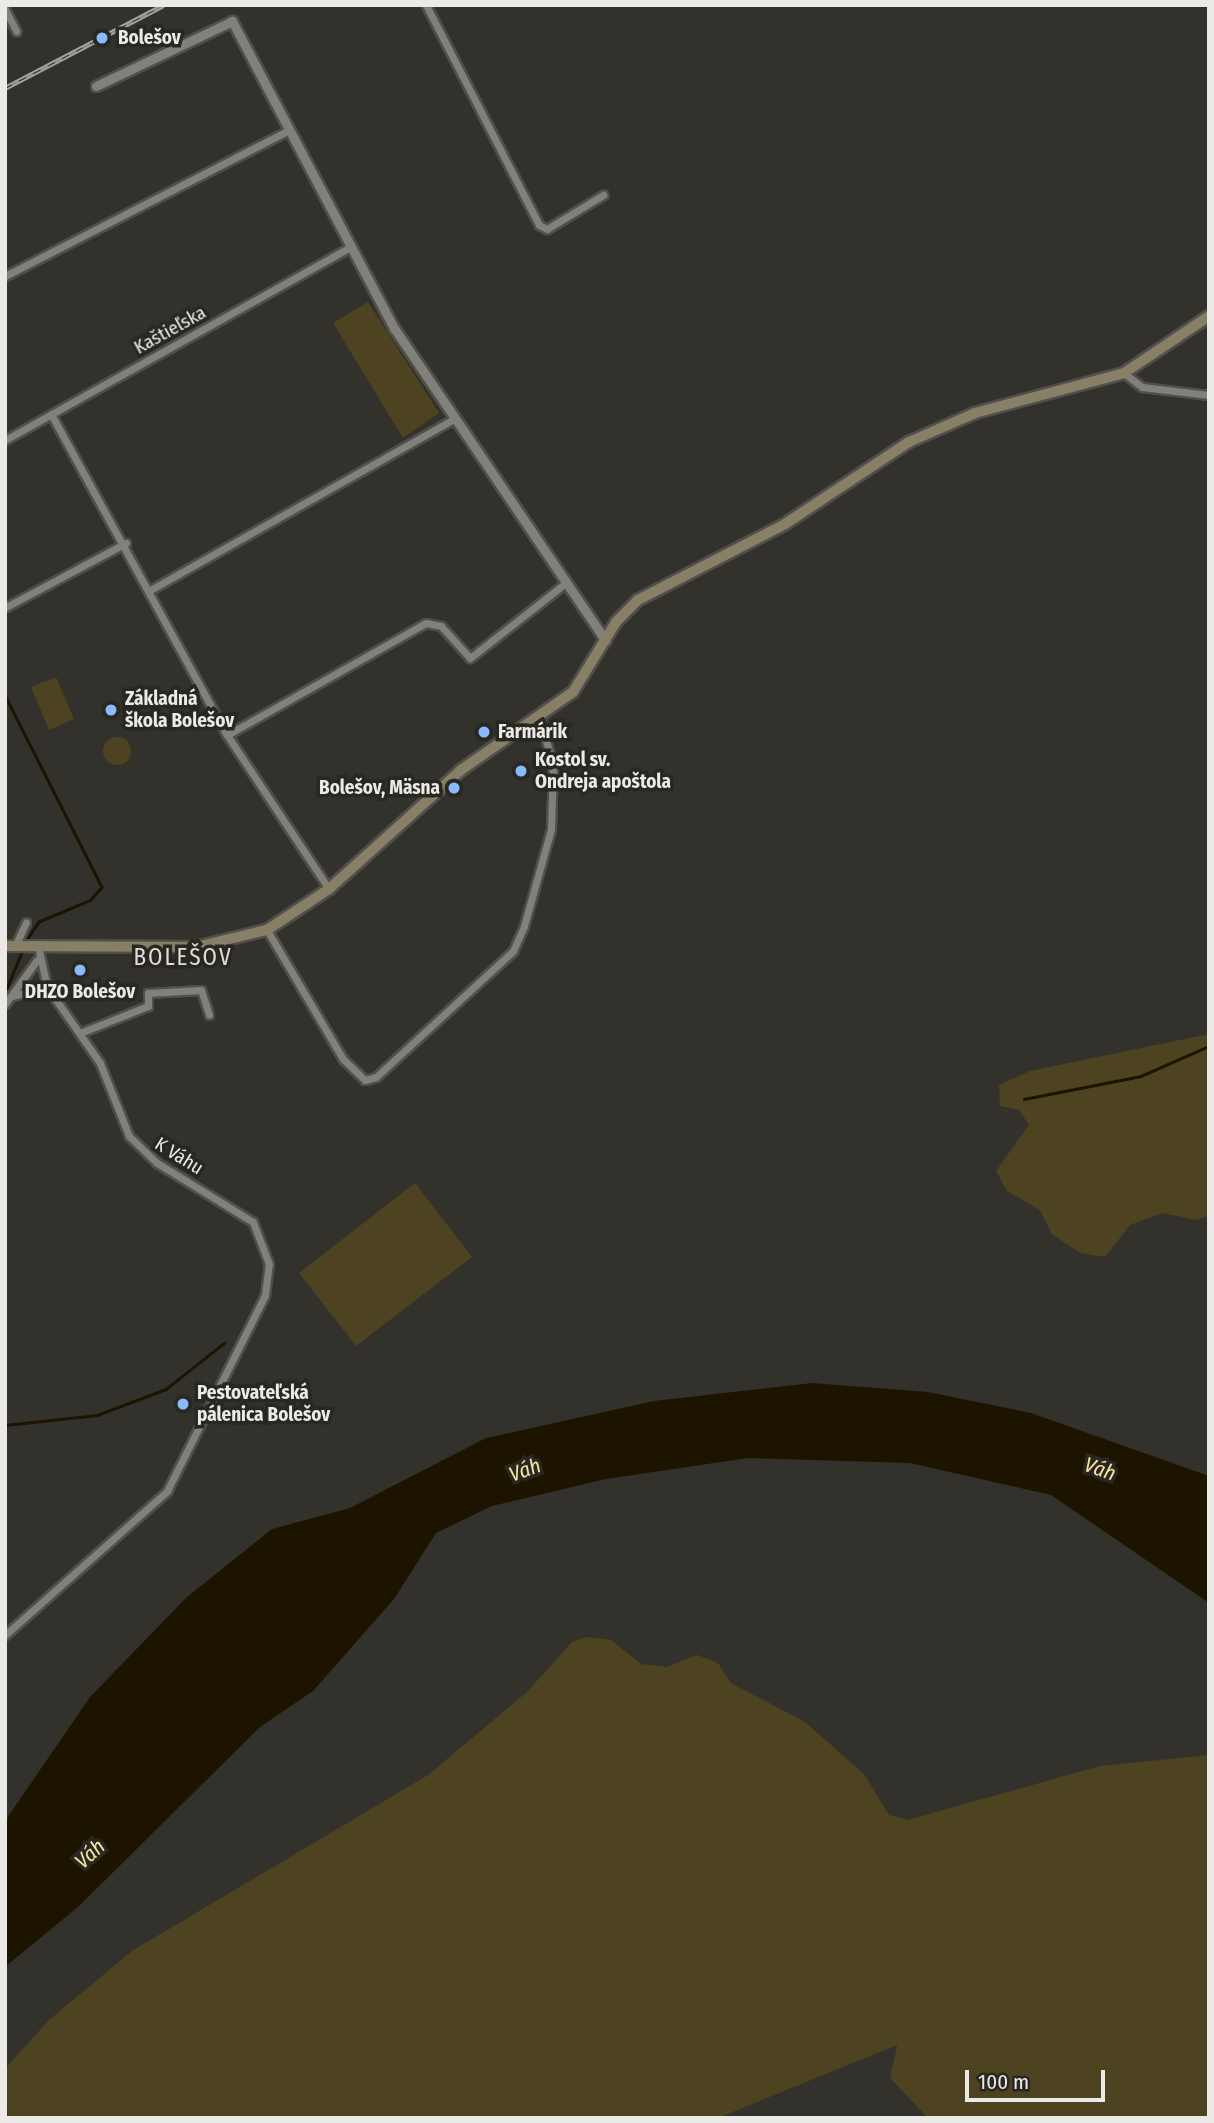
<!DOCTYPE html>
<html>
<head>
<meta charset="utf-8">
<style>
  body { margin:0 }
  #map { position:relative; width:1214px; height:2123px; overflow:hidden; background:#33312c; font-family:"Fira Sans Condensed",sans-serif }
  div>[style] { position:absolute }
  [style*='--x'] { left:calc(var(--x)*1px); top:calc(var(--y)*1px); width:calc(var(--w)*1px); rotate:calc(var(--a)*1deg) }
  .green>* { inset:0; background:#4e4320 }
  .round { border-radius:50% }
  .water>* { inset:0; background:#1d1400 }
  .stream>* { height:2.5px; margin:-1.25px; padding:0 1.25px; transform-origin:1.25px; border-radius:1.25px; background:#1d1400 }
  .roads { filter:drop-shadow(2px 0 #514f4b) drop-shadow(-2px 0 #514f4b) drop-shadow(0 2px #514f4b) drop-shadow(0 -2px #514f4b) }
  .minor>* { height:7px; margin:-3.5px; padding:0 3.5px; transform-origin:3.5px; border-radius:3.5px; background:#82807a }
  .tertiary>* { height:9px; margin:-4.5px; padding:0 4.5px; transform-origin:4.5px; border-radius:4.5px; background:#82807a }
  .secondary>* { height:10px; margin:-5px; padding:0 5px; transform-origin:5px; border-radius:5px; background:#878067 }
  .rail>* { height:5px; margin-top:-2.5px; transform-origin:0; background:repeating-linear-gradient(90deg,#292722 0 8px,#a3a29d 0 16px); box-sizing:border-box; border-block:2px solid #a3a29d }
  .dots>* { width:19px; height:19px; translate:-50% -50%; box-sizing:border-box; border:4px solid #292722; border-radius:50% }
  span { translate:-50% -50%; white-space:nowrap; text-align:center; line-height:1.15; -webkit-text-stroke:7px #292722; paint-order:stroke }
  .poi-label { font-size:19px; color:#ebeae6; font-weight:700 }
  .left { translate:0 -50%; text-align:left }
  .right { translate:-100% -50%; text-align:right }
  .street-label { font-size:19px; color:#ebeae6 }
  .water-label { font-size:21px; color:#f8e3a0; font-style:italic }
  .quarter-label { font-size:23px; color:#dfddd6; letter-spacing:2px }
  .frame { position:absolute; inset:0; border:7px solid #ebeae6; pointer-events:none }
  .scale { position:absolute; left:965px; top:2070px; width:140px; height:32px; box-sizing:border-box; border:4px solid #ebeae6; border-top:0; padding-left:9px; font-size:21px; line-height:24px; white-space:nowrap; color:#ebeae6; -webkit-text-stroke:5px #292722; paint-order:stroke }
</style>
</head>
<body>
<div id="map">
  <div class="green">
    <div style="clip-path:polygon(368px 302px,439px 413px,403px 438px,333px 323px)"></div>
    <div style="clip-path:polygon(56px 677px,74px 719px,49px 730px,31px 687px)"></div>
    <div class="round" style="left:103px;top:737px;width:28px;height:28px"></div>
    <div style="clip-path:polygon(1209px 1034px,1209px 1216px,1196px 1220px,1163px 1213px,1130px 1225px,1105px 1257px,1080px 1253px,1052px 1234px,1040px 1210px,1007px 1191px,996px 1171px,1029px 1125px,1019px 1110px,1000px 1106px,999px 1085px,1030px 1071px)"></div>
    <div style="clip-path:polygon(415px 1183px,472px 1257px,356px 1346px,299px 1273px)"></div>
    <div style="clip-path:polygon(587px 1637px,611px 1640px,641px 1664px,667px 1667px,697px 1655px,718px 1663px,731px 1683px,805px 1722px,864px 1774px,889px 1815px,908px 1820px,1100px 1766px,1209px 1755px,1209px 2118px,928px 2118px,890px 2078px,897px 2045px,718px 2118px,8px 2118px,5px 2069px,49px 2020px,132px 1951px,428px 1775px,527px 1692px,572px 1642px)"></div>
  </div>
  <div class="water">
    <div style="clip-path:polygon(812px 1383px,928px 1392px,1031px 1413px,1209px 1476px,1209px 1603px,1051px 1495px,910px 1463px,748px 1458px,606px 1479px,492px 1506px,436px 1533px,394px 1599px,313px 1691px,260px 1727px,78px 1907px,5px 1967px,5px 1821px,90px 1697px,187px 1597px,272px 1529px,350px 1508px,486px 1438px,654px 1401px)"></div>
  </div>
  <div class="stream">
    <div style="--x:5;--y:695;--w:215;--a:63.2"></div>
    <div style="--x:102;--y:887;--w:17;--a:130"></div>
    <div style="--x:91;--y:900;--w:56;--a:157.1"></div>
    <div style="--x:39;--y:922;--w:25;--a:124"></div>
    <div style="--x:5;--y:992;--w:47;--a:-67.3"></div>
    <div style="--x:1024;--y:1099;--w:119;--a:-11.1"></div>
    <div style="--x:1141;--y:1076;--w:74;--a:-23.8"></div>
    <div style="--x:5;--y:1425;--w:93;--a:-6.2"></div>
    <div style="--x:97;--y:1415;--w:74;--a:-20.6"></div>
    <div style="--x:166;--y:1389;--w:74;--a:-38.4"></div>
  </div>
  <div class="roads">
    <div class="minor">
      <div style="--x:426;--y:5;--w:247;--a:62.8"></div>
      <div style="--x:539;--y:225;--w:9;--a:27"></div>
      <div style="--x:547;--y:229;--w:66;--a:-31.3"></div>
      <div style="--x:5;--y:9;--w:25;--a:63"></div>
      <div style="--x:5;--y:276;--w:319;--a:-27.2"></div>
      <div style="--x:1124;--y:373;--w:23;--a:38"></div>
      <div style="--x:1142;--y:387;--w:67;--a:6.8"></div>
      <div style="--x:51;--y:414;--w:366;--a:61.3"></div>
      <div style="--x:227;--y:735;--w:185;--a:56.5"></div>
      <div style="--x:5;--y:440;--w:396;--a:-29.2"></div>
      <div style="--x:152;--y:589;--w:348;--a:-29.4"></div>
      <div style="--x:6;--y:607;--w:136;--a:-28.1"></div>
      <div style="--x:227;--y:735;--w:228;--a:-29.4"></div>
      <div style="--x:426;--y:623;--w:15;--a:11"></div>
      <div style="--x:441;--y:626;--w:43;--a:47.8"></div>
      <div style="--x:470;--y:658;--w:120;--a:-38.2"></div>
      <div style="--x:267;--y:930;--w:150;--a:59.5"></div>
      <div style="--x:343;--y:1059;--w:30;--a:44"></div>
      <div style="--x:365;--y:1080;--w:11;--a:-15"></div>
      <div style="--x:376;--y:1077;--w:186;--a:-42.6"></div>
      <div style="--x:513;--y:951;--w:27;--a:-66"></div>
      <div style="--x:524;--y:926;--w:101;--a:-74.4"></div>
      <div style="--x:551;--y:829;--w:63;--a:-88.2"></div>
      <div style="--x:553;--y:766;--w:50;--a:-105.2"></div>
      <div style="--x:15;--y:946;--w:26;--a:-65"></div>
      <div style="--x:12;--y:996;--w:36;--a:-14"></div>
      <div style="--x:5;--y:1004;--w:54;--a:-54"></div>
      <div style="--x:80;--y:1033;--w:73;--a:-21.7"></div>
      <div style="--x:148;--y:1006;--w:13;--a:-90"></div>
      <div style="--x:148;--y:993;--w:53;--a:-3.2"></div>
      <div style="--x:201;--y:990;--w:26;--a:72"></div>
      <div style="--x:5;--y:1635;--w:217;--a:-41.6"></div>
      <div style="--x:167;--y:1491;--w:219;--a:-63.4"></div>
      <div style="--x:265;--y:1295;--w:31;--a:-83"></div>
      <div style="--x:269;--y:1264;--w:45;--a:-110.9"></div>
      <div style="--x:253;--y:1222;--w:113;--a:-148.4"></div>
      <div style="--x:157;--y:1163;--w:39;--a:-136"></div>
      <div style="--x:129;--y:1136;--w:79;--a:-111.7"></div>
      <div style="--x:100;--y:1063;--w:93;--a:-124.9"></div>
      <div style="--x:47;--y:987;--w:42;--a:-102.4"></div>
    </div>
    <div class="tertiary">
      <div style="--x:96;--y:86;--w:151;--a:-25.5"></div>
      <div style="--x:232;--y:21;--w:347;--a:62.2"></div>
      <div style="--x:394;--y:328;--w:377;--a:55.9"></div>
    </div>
    <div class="secondary">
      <div style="--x:5;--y:946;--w:191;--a:0.3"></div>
      <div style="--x:196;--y:947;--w:73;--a:-13.5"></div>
      <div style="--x:267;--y:930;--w:74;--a:-33.5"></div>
      <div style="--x:329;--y:889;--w:178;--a:-42"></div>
      <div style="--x:461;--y:770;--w:136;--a:-34.9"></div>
      <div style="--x:573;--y:692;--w:82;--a:-58.4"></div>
      <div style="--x:616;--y:622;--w:31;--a:-45"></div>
      <div style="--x:638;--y:600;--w:165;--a:-27.3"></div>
      <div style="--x:785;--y:524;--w:149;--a:-33.5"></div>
      <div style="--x:909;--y:442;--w:72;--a:-23.7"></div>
      <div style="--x:975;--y:413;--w:154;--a:-15"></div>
      <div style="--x:1124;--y:373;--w:102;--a:-33.8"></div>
    </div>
  </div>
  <div class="rail">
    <div style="--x:5;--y:88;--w:179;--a:-27.6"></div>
  </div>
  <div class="dots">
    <div style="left:102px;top:38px;background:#88bafc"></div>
    <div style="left:111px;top:710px;background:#88bafc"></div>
    <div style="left:484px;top:732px;background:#88bafc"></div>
    <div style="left:521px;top:771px;background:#88bafc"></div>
    <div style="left:454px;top:788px;background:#88bafc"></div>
    <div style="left:80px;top:970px;background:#88bafc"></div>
    <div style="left:183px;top:1404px;background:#88bafc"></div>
  </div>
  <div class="poi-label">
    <span class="left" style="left:118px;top:38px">Bolešov</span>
    <span class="left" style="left:125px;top:710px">Základná<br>škola Bolešov</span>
    <span class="left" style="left:498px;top:732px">Farmárik</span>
    <span class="left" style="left:535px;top:771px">Kostol sv.<br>Ondreja apoštola</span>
    <span class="right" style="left:440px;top:788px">Bolešov, Mäsna</span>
    <span style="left:80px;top:992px">DHZO Bolešov</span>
    <span class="left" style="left:197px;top:1404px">Pestovateľská<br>pálenica Bolešov</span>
  </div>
  <div class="street-label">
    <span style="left:170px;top:330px;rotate:-29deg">Kaštieľska</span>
    <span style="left:179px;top:1156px;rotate:32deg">K Váhu</span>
  </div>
  <div class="water-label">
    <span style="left:1100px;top:1469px;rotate:19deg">Váh</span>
    <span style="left:525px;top:1470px;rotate:-20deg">Váh</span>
    <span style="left:90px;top:1854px;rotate:-42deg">Váh</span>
  </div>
  <div class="quarter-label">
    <span style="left:183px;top:957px">BOLEŠOV</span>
  </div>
  <div class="frame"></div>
  <div class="scale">100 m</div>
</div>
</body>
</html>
